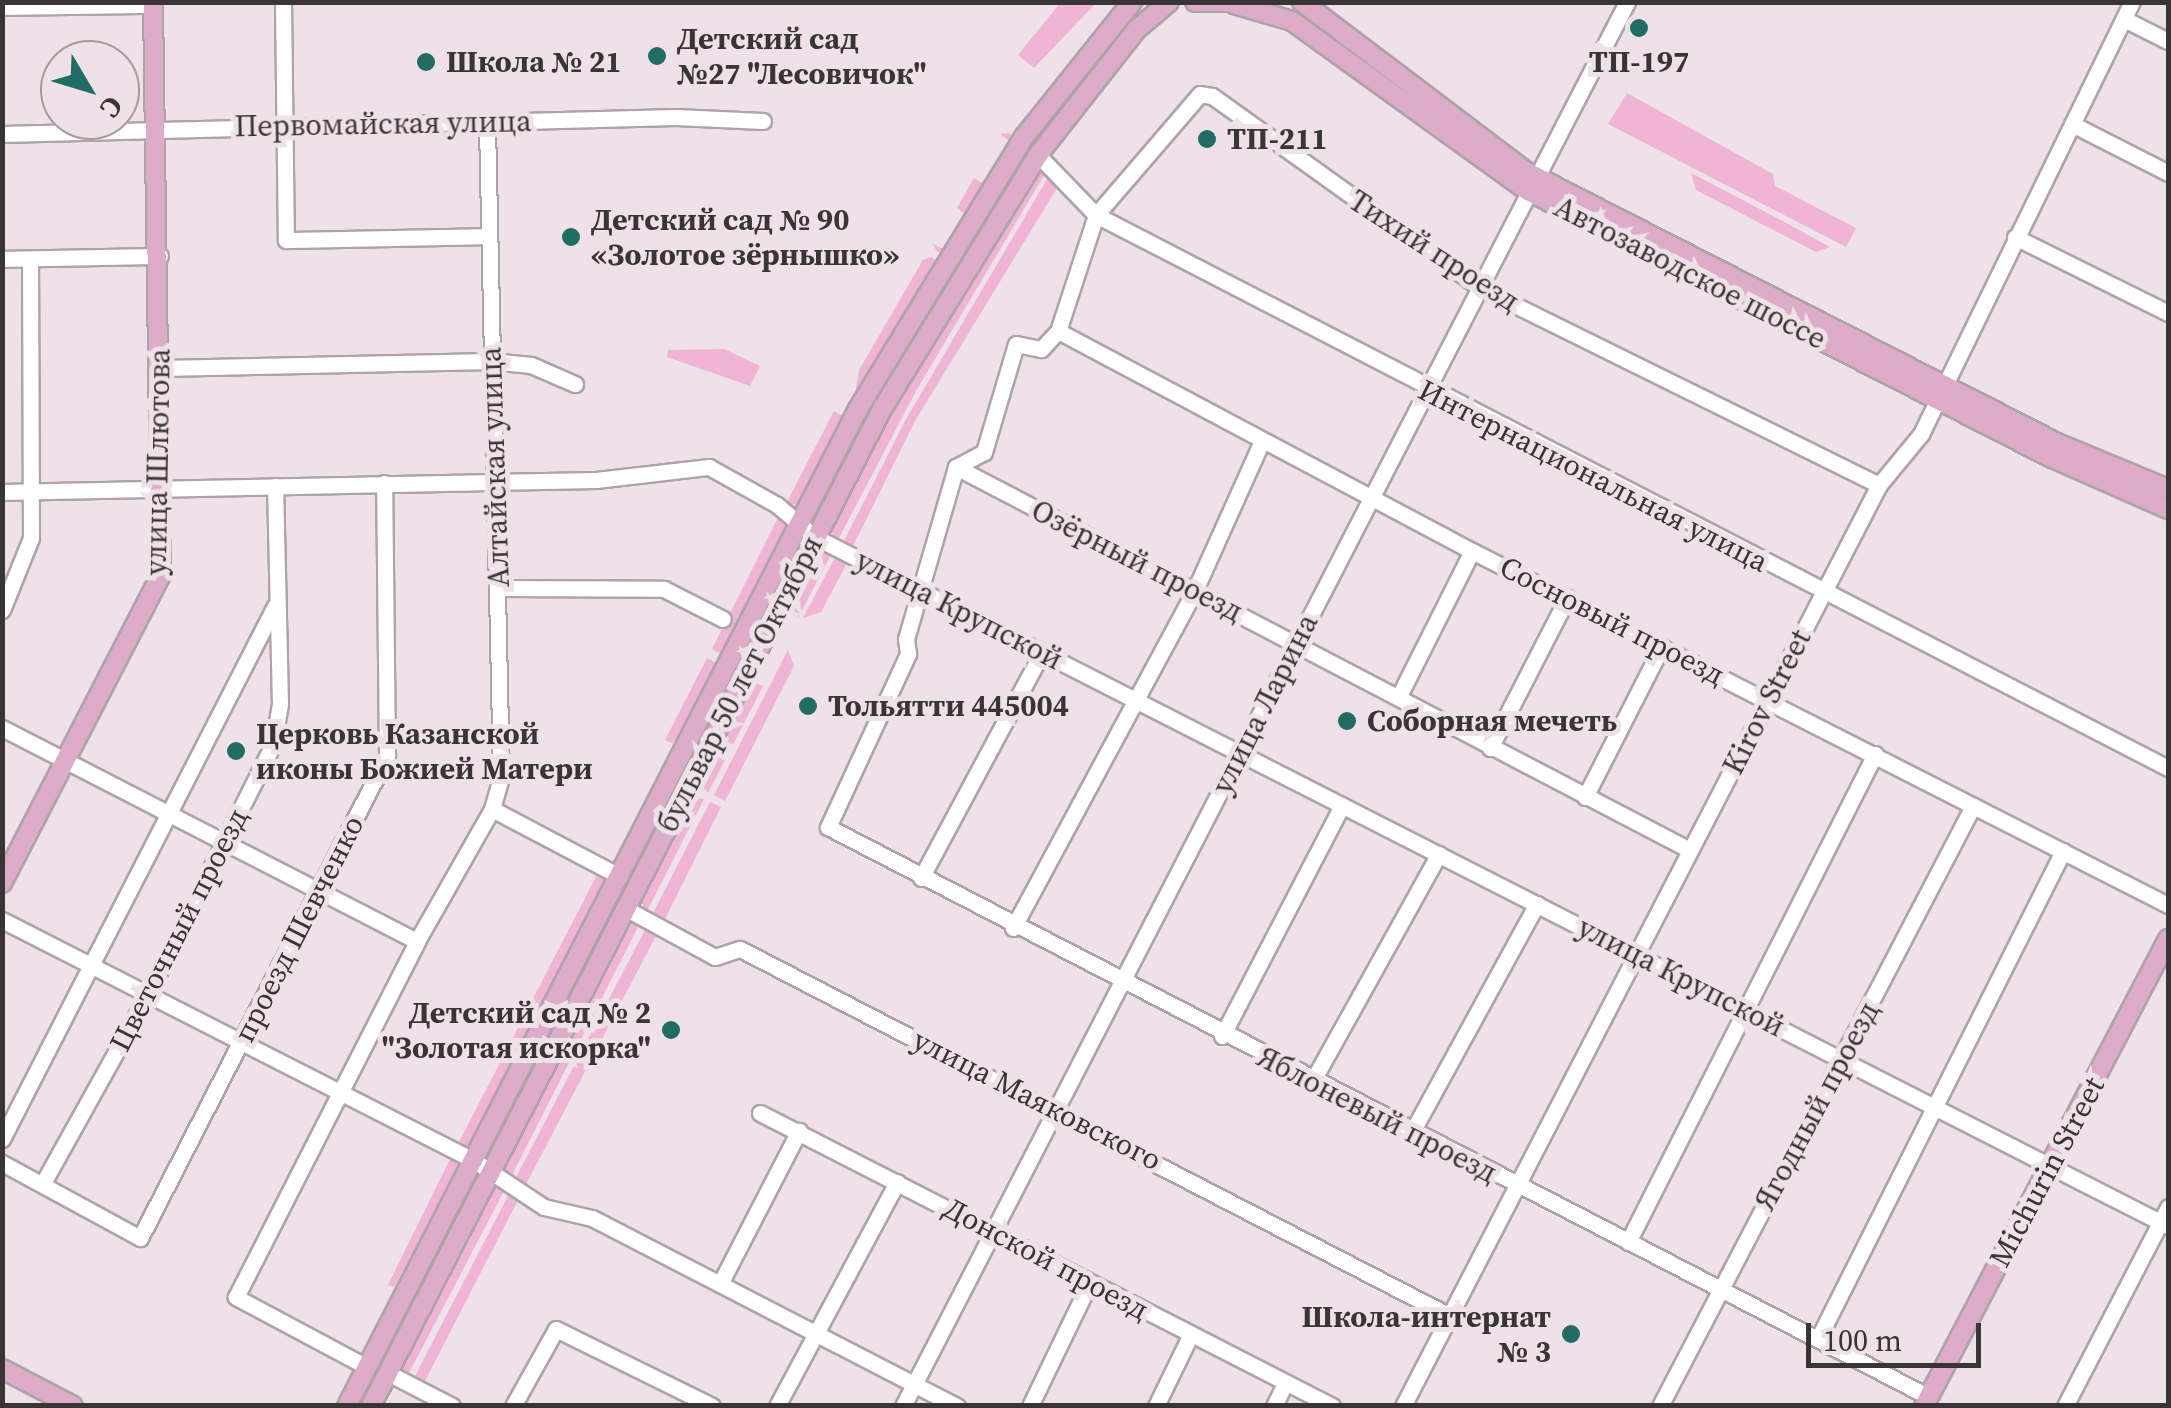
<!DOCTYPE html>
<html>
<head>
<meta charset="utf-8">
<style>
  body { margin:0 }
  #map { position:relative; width:2171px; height:1408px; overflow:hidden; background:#eee1e7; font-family:"Source Serif 4",serif }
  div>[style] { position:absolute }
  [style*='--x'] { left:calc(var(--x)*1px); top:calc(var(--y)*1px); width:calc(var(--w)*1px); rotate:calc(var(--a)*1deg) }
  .green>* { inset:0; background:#f0b4d5 }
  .roads { filter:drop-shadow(2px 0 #afa3a9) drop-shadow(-2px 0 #afa3a9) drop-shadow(0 2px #afa3a9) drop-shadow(0 -2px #afa3a9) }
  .minor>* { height:15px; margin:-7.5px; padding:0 7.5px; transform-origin:7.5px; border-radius:7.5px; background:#fff }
  .major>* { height:18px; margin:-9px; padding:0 9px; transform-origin:9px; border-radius:9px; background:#ddacc8 }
  .dots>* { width:28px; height:28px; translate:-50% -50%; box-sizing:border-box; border:5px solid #eee1e7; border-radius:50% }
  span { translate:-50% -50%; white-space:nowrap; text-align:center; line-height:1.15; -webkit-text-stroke:10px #eee1e7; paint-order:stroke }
  .poi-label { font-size:30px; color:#393436; font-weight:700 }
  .left { translate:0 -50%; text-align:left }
  .right { translate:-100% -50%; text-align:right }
  .street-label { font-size:30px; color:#393436 }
  .frame { position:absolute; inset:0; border:5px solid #393436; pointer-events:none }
  .north { position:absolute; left:40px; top:40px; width:100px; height:100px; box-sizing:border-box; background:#eee1e7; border:2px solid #a69ca0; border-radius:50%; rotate:128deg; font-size:28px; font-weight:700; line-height:40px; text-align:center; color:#393436 }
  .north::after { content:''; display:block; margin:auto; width:35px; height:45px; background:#226c66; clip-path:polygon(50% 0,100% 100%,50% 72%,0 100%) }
  .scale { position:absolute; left:1806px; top:1323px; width:175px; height:45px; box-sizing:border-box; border:5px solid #393436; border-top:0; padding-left:12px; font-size:30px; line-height:35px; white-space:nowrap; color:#393436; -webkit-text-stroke:8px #eee1e7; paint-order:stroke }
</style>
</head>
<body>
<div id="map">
  <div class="green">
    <div style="clip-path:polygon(1061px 2px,1096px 3px,1034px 68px,1018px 55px)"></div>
    <div style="clip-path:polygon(1087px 70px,1092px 74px,815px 514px,867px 407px,1027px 144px)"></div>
    <div style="clip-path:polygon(1627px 93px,1773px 174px,1775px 186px,1856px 228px,1846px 247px,1608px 124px)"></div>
    <div style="clip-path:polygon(1010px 133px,1013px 139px,947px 251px,937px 252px,933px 244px,943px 249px,965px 214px,957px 208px,974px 178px,982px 183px,1009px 141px,1000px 134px)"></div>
    <div style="clip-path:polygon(1037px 170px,1046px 172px,916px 391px,838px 540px,829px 530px,875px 436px)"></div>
    <div style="clip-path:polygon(1691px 173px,1777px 218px,1830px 247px,1816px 252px,1696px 190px)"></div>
    <div style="clip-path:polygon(1050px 174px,1057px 188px,915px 421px,853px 546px,844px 541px,905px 421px)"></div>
    <div style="clip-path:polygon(932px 257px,937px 262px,854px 399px,859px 370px,923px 260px)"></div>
    <div style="clip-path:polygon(724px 349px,760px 366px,750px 386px,667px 357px,668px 350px)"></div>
    <div style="clip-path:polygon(834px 411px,846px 418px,801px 505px,786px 504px)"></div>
    <div style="clip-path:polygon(780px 514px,789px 530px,725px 656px,712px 649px)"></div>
    <div style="clip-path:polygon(819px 548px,834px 549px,798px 618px,793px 608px)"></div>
    <div style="clip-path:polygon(838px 552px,846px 565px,821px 612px,803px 618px)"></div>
    <div style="clip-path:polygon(788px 650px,794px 666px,725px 801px,714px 795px)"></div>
    <div style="clip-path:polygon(707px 658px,720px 665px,688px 727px,672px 743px,665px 740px)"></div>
    <div style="clip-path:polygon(731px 670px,739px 674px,488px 1157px,485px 1151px)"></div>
    <div style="clip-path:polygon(750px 680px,763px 686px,708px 793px,699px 782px,710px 775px,729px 739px,725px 729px)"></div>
    <div style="clip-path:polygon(691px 798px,704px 799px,646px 913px,639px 897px)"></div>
    <div style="clip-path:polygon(710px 802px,721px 807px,663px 923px,651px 917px)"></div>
    <div style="clip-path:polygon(599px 871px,607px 883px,472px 1147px,457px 1146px)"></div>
    <div style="clip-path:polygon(630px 915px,641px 921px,510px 1179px,503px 1167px)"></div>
    <div style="clip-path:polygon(647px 926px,658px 932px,522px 1192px,513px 1183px)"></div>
    <div style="clip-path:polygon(451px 1157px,460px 1168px,394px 1287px,388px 1285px)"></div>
    <div style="clip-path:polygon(477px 1176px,364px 1405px,356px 1406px,474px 1175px)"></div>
    <div style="clip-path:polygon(492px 1187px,505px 1189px,409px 1373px,399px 1367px)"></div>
    <div style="clip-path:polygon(510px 1192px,519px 1198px,425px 1381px,415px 1376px)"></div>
  </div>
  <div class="roads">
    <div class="minor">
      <div style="--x:283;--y:2;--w:238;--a:89.3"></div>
      <div style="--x:286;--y:240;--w:202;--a:-1.1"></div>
      <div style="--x:2;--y:7;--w:151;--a:-0.8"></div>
      <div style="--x:2124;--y:19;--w:49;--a:26.6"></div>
      <div style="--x:2072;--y:124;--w:108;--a:27"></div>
      <div style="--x:2;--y:134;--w:674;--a:-1.44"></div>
      <div style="--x:676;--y:117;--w:87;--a:2.6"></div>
      <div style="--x:1038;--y:155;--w:83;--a:46"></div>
      <div style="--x:1096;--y:215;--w:1206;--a:27.29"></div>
      <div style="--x:2015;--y:237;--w:171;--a:26.4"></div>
      <div style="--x:2;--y:259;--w:158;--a:-1.1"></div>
      <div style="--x:1058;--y:331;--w:469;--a:28"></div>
      <div style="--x:1472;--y:551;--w:781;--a:26.96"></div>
      <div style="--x:161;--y:368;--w:330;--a:-1.2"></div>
      <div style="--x:491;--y:361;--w:40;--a:5.7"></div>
      <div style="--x:531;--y:365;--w:48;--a:23.4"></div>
      <div style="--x:956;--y:467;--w:828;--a:27.56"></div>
      <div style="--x:1879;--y:485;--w:446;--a:-153.7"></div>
      <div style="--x:1479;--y:287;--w:328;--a:-144.4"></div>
      <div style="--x:1212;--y:96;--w:12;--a:-171"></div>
      <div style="--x:1200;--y:94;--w:160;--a:130.7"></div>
      <div style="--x:1096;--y:215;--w:122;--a:108.1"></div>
      <div style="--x:1058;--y:331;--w:25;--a:133"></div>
      <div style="--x:1041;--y:349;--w:25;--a:-169"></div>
      <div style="--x:1016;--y:344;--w:113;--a:106.5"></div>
      <div style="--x:984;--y:452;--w:32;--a:152"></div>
      <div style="--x:956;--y:467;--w:179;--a:106.2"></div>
      <div style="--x:906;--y:639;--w:15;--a:82"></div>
      <div style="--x:908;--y:654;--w:191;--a:114.8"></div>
      <div style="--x:828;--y:827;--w:1240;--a:27.37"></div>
      <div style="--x:2;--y:492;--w:594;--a:-1.16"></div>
      <div style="--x:596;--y:480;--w:114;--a:-6.6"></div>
      <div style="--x:709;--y:467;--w:78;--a:29.2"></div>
      <div style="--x:777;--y:505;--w:50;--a:40.1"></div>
      <div style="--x:815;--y:537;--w:1518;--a:26.99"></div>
      <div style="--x:500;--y:588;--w:164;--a:0.3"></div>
      <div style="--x:664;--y:589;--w:66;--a:27"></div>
      <div style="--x:2;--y:610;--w:78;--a:-68.1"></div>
      <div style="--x:31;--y:538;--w:279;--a:-90.2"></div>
      <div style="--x:1399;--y:696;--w:162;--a:-63.3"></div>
      <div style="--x:2;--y:728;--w:466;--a:27.2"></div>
      <div style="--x:1490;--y:748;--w:169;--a:-62.8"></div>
      <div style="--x:1585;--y:797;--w:169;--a:-63"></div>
      <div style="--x:492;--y:809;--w:144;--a:27.8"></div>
      <div style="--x:921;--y:878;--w:256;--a:-61.8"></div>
      <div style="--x:625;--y:908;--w:102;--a:28.6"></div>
      <div style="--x:715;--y:957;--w:26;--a:-18"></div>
      <div style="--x:740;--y:949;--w:797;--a:27.34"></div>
      <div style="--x:2;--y:920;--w:529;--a:27"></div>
      <div style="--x:473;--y:1160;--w:85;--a:33.5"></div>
      <div style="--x:544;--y:1207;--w:49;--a:12.9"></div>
      <div style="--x:592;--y:1218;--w:411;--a:27.3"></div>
      <div style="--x:1013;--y:928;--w:384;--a:-61.7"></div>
      <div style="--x:1195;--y:590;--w:163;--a:-65.8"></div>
      <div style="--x:1222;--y:1036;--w:260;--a:-62.5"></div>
      <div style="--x:1312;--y:1082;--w:261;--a:-60.9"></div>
      <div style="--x:760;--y:1113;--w:643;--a:27.12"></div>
      <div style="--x:1412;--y:1132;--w:260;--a:-61.3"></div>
      <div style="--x:2;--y:1139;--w:599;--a:-62.88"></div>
      <div style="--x:2;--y:1163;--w:157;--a:28.5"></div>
      <div style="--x:140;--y:1238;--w:542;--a:-62.87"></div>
      <div style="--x:387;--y:756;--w:273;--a:-90.6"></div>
      <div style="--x:43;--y:1183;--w:216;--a:-60.9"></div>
      <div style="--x:148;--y:994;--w:280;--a:-63.4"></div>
      <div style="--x:273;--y:744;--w:41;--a:-80.1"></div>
      <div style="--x:280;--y:704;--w:218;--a:-91.3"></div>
      <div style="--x:1628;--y:1242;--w:547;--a:-63.15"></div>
      <div style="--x:722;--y:1280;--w:168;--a:-62.7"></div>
      <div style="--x:1818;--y:1339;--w:546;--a:-63.34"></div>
      <div style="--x:367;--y:1367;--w:149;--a:-151.9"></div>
      <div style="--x:236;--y:1297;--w:399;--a:-63"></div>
      <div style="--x:417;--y:941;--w:152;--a:-60.4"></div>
      <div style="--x:492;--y:809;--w:33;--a:-74"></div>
      <div style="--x:501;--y:777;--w:653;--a:-91.23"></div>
      <div style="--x:388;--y:1373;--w:72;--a:27.3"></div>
      <div style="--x:513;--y:1406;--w:88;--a:-60.8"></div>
      <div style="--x:556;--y:1329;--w:174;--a:26.3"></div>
      <div style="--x:777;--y:1406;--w:254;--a:-61.8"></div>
      <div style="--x:903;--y:1406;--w:1580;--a:-62.72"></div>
      <div style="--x:1030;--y:1406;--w:136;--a:-64.2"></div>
      <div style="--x:1156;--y:1406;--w:80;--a:-64.1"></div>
      <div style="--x:1274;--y:1406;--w:25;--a:-64"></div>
      <div style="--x:1403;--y:1406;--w:1037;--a:-62.67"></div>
      <div style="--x:1879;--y:485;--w:66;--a:-50.5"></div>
      <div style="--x:1921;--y:434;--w:481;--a:-64"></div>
      <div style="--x:1660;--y:1406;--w:677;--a:-62.45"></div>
      <div style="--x:2065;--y:1406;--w:224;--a:-62.6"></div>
    </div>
    <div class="major">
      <div style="--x:1195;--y:2;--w:46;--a:0"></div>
      <div style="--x:1302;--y:2;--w:282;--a:37.1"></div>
      <div style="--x:1527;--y:172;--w:595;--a:27.08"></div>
      <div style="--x:2057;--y:443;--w:120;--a:22.5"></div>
      <div style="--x:1234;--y:4;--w:60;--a:16.3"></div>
      <div style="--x:1292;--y:21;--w:291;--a:35.8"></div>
      <div style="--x:1528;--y:191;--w:588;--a:27"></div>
      <div style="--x:2052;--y:458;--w:127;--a:23.7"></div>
      <div style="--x:2;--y:883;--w:347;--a:-62.7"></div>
      <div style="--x:161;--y:575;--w:573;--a:-90.8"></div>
      <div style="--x:2;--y:1369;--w:80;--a:27.5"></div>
      <div style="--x:347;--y:1406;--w:1120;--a:-62.86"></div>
      <div style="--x:858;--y:409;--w:319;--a:-58.6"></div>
      <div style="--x:1024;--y:137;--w:173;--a:-51.3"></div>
      <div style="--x:371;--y:1406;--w:1120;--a:-62.86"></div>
      <div style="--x:882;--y:409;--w:298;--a:-58.4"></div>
      <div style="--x:1038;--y:155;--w:159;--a:-51.9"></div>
      <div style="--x:1136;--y:30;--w:43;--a:-40.3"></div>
      <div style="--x:1924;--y:1406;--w:527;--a:-62.41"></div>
    </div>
  </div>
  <div class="dots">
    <div style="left:1639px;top:28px;background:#226c66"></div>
    <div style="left:657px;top:56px;background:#226c66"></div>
    <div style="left:426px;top:62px;background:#226c66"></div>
    <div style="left:1207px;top:139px;background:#226c66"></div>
    <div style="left:571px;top:237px;background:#226c66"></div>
    <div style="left:808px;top:706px;background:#226c66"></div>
    <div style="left:1347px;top:721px;background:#226c66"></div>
    <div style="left:236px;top:751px;background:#226c66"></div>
    <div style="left:671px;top:1030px;background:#226c66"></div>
    <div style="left:1571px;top:1334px;background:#226c66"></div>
  </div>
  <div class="poi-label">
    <span class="left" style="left:677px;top:56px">Детский сад<br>№27 "Лесовичок"</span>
    <span class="left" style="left:446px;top:62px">Школа № 21</span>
    <span style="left:1639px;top:62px">ТП-197</span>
    <span class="left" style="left:1227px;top:139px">ТП-211</span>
    <span class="left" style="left:591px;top:237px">Детский сад № 90<br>«Золотое зёрнышко»</span>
    <span class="left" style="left:828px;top:706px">Тольятти 445004</span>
    <span class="left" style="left:1367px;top:721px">Cоборная мечеть</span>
    <span class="left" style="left:256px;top:751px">Церковь Казанской<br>иконы Божией Матери</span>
    <span class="right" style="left:651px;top:1030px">Детский сад № 2<br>"Золотая искорка"</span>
    <span class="right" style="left:1551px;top:1334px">Школа-интернат<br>№ 3</span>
  </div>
  <div class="street-label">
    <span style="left:383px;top:124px;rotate:-1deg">Первомайская улица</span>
    <span style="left:1434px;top:251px;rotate:33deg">Тихий проезд</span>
    <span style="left:1690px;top:273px;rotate:27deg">Автозаводское шоссе</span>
    <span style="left:158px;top:462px;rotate:-89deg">улица Шлютова</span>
    <span style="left:495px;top:467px;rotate:-92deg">Алтайская улица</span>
    <span style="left:1593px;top:476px;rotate:27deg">Интернациональная улица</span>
    <span style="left:1137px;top:561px;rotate:27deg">Озёрный проезд</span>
    <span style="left:959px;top:610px;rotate:27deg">улица Крупской</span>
    <span style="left:1612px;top:621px;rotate:27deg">Сосновый проезд</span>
    <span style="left:740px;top:684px;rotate:-63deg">бульвар 50 лет Октября</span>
    <span style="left:1767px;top:702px;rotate:-63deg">Kirov Street</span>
    <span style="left:1265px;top:704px;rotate:-63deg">улица Ларина</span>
    <span style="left:299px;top:929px;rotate:-63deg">проезд Шевченко</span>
    <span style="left:179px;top:930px;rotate:-63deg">Цветочный проезд</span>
    <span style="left:1681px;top:977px;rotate:27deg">улица Крупской</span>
    <span style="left:1037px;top:1100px;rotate:27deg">улица Маяковского</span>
    <span style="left:1817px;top:1106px;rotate:-62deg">Ягодный проезд</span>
    <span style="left:1377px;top:1115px;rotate:27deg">Яблоневый проезд</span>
    <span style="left:2047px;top:1172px;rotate:-62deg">Michurin Street</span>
    <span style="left:1046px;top:1259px;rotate:28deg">Донской проезд</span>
  </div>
  <div class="frame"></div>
  <div class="north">С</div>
  <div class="scale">100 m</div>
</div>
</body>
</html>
